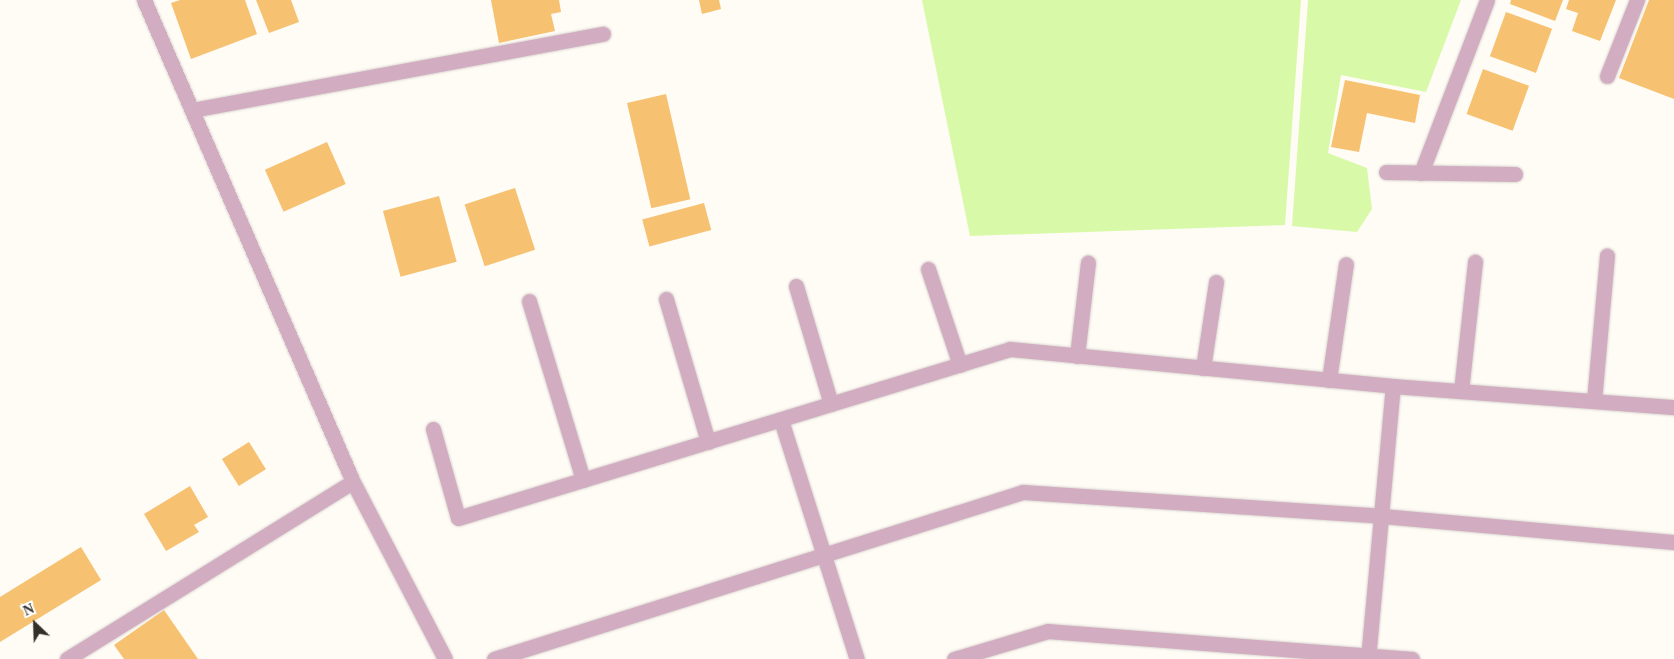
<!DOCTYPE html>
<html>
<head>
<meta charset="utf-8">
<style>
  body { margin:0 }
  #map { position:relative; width:1674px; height:659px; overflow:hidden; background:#fffbf5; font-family:Georgia,serif }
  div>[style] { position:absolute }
  .green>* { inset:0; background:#d8faa8 }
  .building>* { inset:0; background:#f6c170; transform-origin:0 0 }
  .roads { filter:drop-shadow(0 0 1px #dad6d0) drop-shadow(0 0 1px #dad6d0) }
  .minor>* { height:15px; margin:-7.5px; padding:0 7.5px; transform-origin:7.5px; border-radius:7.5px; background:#d2adc2 }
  span { translate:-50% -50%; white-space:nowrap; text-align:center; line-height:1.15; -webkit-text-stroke:4.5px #fff; paint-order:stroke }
  .north { position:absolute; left:10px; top:599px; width:50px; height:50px; -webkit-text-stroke:4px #fff; paint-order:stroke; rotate:336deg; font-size:14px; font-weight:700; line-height:20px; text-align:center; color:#33302a }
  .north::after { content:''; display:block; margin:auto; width:18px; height:22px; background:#33302a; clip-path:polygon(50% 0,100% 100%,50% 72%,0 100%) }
</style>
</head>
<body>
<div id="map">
  <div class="green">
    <i style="clip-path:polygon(922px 0,1301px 0,1285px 225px,970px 236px)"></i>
    <i style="clip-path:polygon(1308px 0,1461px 0,1426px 92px,1341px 75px,1328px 153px,1367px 168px,1372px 209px,1357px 232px,1292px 226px)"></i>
  </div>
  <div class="building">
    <i style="clip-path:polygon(180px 0,245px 0,257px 34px,191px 59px,171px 3px)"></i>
    <i style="clip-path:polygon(256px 0,291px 0,299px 22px,269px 33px)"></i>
    <i style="clip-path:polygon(491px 0,559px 0,561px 12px,551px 14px,555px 31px,499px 43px)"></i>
    <i style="clip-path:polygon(699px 0,719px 0,721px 9px,702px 14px)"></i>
    <i style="clip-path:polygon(1511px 0,1563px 0,1555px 21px,1510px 4px)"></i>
    <i style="clip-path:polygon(1569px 0,1616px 0,1600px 41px,1572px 31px,1578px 13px,1566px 9px)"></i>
    <i style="clip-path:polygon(1649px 0,1674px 0,1674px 99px,1619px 78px)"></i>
    <i style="left:1506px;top:12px;width:49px;height:47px;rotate:20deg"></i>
    <i style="left:1483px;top:69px;width:49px;height:48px;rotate:20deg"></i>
    <i style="clip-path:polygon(1345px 80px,1420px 95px,1415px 123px,1367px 113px,1359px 152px,1331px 147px)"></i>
    <i style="left:666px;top:94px;width:108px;height:40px;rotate:77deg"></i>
    <i style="left:327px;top:142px;width:46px;height:68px;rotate:66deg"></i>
    <i style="left:515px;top:188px;width:65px;height:53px;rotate:72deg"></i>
    <i style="left:439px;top:196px;width:68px;height:58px;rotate:75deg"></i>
    <i style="left:704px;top:203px;width:28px;height:64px;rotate:75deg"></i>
    <i style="left:249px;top:442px;width:32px;height:32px;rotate:58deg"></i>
    <i style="clip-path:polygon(190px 486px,208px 517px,194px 525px,199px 532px,166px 551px,144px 514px)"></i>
    <i style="clip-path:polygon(81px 547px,101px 580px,0 642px,0 597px)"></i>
    <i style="clip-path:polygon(164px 610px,198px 659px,124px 659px,114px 645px)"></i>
  </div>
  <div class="roads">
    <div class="minor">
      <i style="left:144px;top:0;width:525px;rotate:66.56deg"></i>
      <i style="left:353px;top:482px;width:199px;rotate:62.5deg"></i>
      <i style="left:1607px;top:76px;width:82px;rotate:-68.5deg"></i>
      <i style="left:192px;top:110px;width:418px;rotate:-10.5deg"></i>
      <i style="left:1386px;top:172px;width:129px;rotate:0.9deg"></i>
      <i style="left:1421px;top:173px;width:185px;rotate:-69.1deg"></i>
      <i style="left:928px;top:269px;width:101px;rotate:71.6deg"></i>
      <i style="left:796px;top:286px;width:123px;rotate:73.5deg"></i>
      <i style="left:666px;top:299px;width:149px;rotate:73.6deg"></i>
      <i style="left:529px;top:301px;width:187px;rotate:73.2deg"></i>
      <i style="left:1077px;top:356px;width:94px;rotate:-83.3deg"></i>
      <i style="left:1203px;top:368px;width:87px;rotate:-81.4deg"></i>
      <i style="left:1329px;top:380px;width:117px;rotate:-81.7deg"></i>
      <i style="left:1461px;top:391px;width:130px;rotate:-83.8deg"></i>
      <i style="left:1594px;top:401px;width:146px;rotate:-84.9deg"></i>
      <i style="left:781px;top:420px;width:251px;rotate:72.4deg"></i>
      <i style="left:433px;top:429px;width:92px;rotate:74.3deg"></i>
      <i style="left:458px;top:518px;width:577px;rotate:-17.02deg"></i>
      <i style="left:1010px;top:349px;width:385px;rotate:5.5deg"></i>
      <i style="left:1393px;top:386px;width:282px;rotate:4.3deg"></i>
      <i style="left:67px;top:659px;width:336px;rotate:-31.8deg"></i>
      <i style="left:494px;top:659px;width:555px;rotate:-17.52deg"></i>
      <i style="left:1023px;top:492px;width:359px;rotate:3.8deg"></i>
      <i style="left:1381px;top:516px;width:294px;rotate:5.1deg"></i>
      <i style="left:954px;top:659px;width:98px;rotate:-16.6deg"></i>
      <i style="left:1048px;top:631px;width:365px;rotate:4.4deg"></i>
      <i style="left:1368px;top:659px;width:274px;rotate:-84.8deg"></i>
    </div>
  </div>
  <div class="north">N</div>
</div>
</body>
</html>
